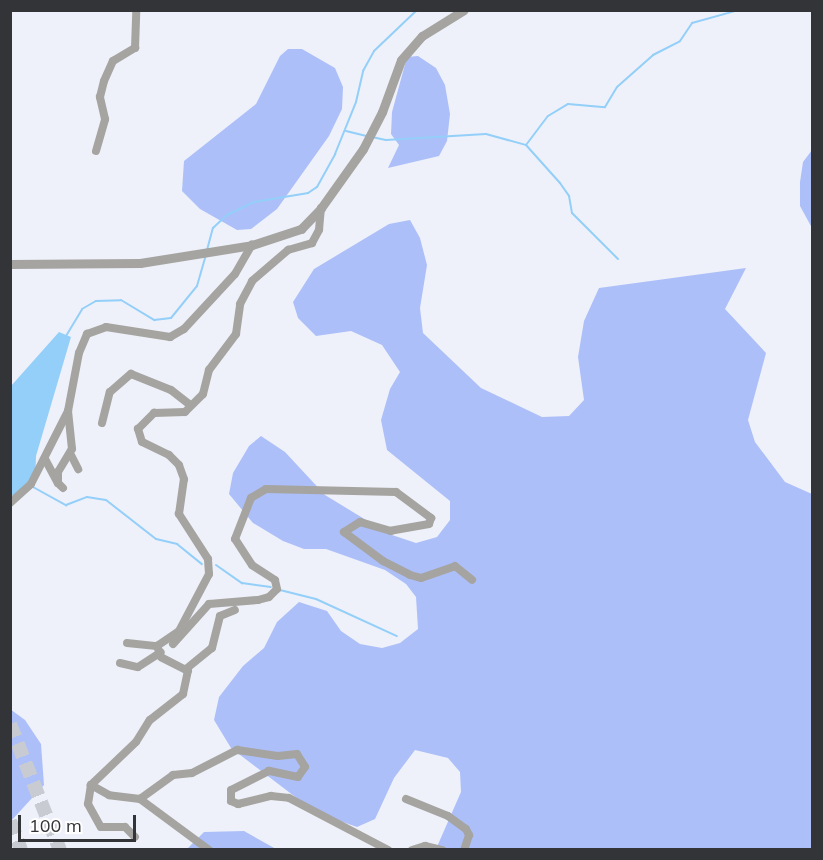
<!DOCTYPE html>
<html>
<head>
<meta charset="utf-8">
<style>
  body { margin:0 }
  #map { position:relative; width:823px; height:860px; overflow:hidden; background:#eef1fa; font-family:Mulish,sans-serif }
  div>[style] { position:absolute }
  .forest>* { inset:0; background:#adbff9 }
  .water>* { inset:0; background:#93cff8 }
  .stream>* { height:2px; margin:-1px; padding:0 1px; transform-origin:1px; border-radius:1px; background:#93cff8 }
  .motorway-tunnel>* { height:14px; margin-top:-7px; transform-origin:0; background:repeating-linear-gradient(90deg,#c9cbd3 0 14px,transparent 0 21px) }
  .minor>* { height:8px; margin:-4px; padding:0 4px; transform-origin:4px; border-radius:4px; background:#a5a4a0 }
  .tertiary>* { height:9px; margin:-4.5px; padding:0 4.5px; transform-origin:4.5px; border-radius:4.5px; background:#a5a4a0 }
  span { translate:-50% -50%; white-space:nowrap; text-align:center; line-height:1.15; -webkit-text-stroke:4.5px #fff; paint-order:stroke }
  .frame { position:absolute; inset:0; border:12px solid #333437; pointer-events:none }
  .scale { position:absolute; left:18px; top:815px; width:118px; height:27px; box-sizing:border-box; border:3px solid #333437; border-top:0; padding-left:8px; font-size:18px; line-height:21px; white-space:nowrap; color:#333437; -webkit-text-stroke:4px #fff; paint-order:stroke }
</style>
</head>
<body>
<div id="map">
  <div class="forest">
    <i style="clip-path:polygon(288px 49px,302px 49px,335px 68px,343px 87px,342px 109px,329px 136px,277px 209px,251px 229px,237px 230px,200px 209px,182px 191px,184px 161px,256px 104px,280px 56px)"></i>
    <i style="clip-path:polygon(418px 56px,436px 68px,445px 85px,450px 114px,447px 141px,439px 156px,388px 168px,399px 145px,391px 134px,392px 112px,407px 57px)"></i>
    <i style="clip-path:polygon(812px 150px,812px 228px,800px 206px,800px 182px,803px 162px)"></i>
    <i style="clip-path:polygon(410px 220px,420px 238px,427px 265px,420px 308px,423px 333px,481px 388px,542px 417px,569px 416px,584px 400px,578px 357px,584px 321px,599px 288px,746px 268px,725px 309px,766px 353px,748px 420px,755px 442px,785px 482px,812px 494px,812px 849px,436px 849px,461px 792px,460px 772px,448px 758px,415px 750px,394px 778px,375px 819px,357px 827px,326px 816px,298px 799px,231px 748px,214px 720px,219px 697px,243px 666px,264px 648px,277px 622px,299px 602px,327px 611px,341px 631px,360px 644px,382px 648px,400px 643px,418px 629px,416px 597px,406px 584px,385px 570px,326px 549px,304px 549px,283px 541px,253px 523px,229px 494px,233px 473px,249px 446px,261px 436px,285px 452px,325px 495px,389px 534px,416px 543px,437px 537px,450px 520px,450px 501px,387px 450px,381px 420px,390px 389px,400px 372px,382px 345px,351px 331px,316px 336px,298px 318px,293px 302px,314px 269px,389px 224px)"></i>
    <i style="clip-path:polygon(10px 709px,25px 720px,41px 744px,44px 785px,11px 821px)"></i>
    <i style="clip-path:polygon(244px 831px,276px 849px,186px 850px,204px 832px)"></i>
  </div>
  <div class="water">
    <i style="clip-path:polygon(59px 332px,71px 337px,36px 456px,35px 485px,22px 496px,11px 495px,11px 386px)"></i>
  </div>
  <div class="stream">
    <i style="left:346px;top:131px;width:21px;rotate:14deg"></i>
    <i style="left:372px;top:137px;width:14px;rotate:12deg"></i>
    <i style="left:386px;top:140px;width:100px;rotate:-3.4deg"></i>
    <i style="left:486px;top:134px;width:41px;rotate:15.4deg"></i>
    <i style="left:526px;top:145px;width:51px;rotate:48.2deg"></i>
    <i style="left:560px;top:183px;width:16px;rotate:55deg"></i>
    <i style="left:569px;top:196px;width:17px;rotate:80deg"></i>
    <i style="left:572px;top:213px;width:65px;rotate:45deg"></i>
    <i style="left:526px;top:145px;width:36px;rotate:-53deg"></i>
    <i style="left:548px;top:116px;width:23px;rotate:-31deg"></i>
    <i style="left:568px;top:104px;width:37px;rotate:5deg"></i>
    <i style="left:605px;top:107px;width:23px;rotate:-59deg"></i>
    <i style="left:617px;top:87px;width:48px;rotate:-41.6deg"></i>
    <i style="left:653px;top:55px;width:30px;rotate:-27deg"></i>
    <i style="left:680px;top:41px;width:22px;rotate:-56deg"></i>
    <i style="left:692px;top:23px;width:49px;rotate:-15.5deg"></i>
    <i style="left:207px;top:250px;width:23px;rotate:-75deg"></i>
    <i style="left:213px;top:228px;width:19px;rotate:-43deg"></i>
    <i style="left:227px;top:215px;width:30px;rotate:-26deg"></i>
    <i style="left:254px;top:202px;width:55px;rotate:-9.5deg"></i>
    <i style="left:308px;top:193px;width:11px;rotate:-34deg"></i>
    <i style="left:317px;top:187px;width:38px;rotate:-61deg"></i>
    <i style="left:335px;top:154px;width:56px;rotate:-68deg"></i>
    <i style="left:356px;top:102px;width:32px;rotate:-77deg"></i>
    <i style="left:363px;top:71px;width:23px;rotate:-61deg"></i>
    <i style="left:374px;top:51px;width:59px;rotate:-43.6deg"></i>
    <i style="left:66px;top:336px;width:31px;rotate:-59deg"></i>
    <i style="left:82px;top:309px;width:16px;rotate:-30deg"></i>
    <i style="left:96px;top:301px;width:25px;rotate:-2deg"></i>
    <i style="left:121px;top:300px;width:39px;rotate:31deg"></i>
    <i style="left:154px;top:320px;width:17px;rotate:-7deg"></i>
    <i style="left:171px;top:318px;width:41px;rotate:-50.9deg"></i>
    <i style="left:197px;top:286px;width:32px;rotate:-74deg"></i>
    <i style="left:33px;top:487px;width:38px;rotate:29deg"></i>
    <i style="left:66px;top:505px;width:22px;rotate:-21deg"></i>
    <i style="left:87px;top:497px;width:19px;rotate:9deg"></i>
    <i style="left:106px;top:500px;width:63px;rotate:38deg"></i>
    <i style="left:156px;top:539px;width:22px;rotate:13deg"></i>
    <i style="left:177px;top:544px;width:32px;rotate:39deg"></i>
    <i style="left:216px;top:565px;width:32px;rotate:35deg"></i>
    <i style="left:242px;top:583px;width:29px;rotate:8deg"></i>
    <i style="left:280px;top:590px;width:37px;rotate:14deg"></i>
    <i style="left:316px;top:599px;width:89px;rotate:24.6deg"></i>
  </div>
  <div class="motorway-tunnel">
    <i style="left:10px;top:724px;width:136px;rotate:68.4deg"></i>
    <i style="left:10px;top:821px;width:31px;rotate:69deg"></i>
  </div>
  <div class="minor">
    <i style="left:96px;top:151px;width:33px;rotate:-74deg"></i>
    <i style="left:105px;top:119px;width:23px;rotate:-103deg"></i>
    <i style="left:100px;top:97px;width:16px;rotate:-76deg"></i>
    <i style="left:104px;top:81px;width:22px;rotate:-66deg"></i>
    <i style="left:113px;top:61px;width:26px;rotate:-31deg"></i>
    <i style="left:135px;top:48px;width:38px;rotate:-88deg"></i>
    <i style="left:102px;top:423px;width:32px;rotate:-76deg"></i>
    <i style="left:110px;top:392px;width:28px;rotate:-41deg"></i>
    <i style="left:131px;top:374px;width:43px;rotate:21.8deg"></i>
    <i style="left:171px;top:390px;width:24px;rotate:38deg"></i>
    <i style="left:71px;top:455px;width:16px;rotate:63deg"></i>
    <i style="left:45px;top:459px;width:27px;rotate:62deg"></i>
    <i style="left:63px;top:488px;width:7px;rotate:-135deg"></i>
    <i style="left:58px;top:483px;width:11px;rotate:-90deg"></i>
    <i style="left:58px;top:472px;width:27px;rotate:-59deg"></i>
    <i style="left:72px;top:449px;width:38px;rotate:-96deg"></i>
    <i style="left:10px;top:503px;width:28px;rotate:-42deg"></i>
    <i style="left:31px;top:484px;width:82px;rotate:-63.1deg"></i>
    <i style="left:68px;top:411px;width:59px;rotate:-79.3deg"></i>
    <i style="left:79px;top:353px;width:21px;rotate:-67deg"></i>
    <i style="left:87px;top:334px;width:20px;rotate:-20deg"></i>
    <i style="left:106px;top:327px;width:65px;rotate:8.9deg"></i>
    <i style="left:170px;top:337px;width:16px;rotate:-30deg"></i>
    <i style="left:184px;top:329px;width:75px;rotate:-47.2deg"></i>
    <i style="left:235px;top:274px;width:34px;rotate:-60deg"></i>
    <i style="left:127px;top:643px;width:30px;rotate:6deg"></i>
    <i style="left:173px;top:644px;width:54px;rotate:-48deg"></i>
    <i style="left:209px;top:604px;width:49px;rotate:-4.7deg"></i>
    <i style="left:258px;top:600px;width:11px;rotate:-15deg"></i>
    <i style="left:269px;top:597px;width:11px;rotate:-45deg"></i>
    <i style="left:277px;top:589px;width:9px;rotate:-103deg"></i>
    <i style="left:275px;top:580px;width:27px;rotate:-147deg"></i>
    <i style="left:252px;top:565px;width:31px;rotate:-123deg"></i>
    <i style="left:235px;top:539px;width:44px;rotate:-68.7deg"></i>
    <i style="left:251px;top:498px;width:17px;rotate:-31deg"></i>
    <i style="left:266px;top:489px;width:130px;rotate:1.3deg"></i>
    <i style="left:396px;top:492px;width:44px;rotate:36.6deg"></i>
    <i style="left:431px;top:518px;width:6px;rotate:108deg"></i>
    <i style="left:429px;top:524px;width:39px;rotate:170deg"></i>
    <i style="left:391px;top:531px;width:32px;rotate:-164deg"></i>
    <i style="left:360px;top:522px;width:19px;rotate:148deg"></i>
    <i style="left:344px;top:532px;width:49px;rotate:36.6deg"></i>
    <i style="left:383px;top:561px;width:30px;rotate:27deg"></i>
    <i style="left:410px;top:575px;width:11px;rotate:15deg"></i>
    <i style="left:421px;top:578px;width:36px;rotate:-19deg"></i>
    <i style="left:455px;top:566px;width:22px;rotate:39deg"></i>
    <i style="left:120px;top:663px;width:18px;rotate:13deg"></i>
    <i style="left:138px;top:667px;width:27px;rotate:-33deg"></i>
    <i style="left:186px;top:669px;width:33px;rotate:-39deg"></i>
    <i style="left:212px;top:648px;width:33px;rotate:-76deg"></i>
    <i style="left:220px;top:616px;width:16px;rotate:-22deg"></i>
    <i style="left:91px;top:785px;width:19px;rotate:99deg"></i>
    <i style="left:88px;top:804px;width:26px;rotate:61deg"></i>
    <i style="left:101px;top:827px;width:24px"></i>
    <i style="left:125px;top:827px;width:14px;rotate:45deg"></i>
    <i style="left:140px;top:799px;width:41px;rotate:-36deg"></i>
    <i style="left:173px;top:775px;width:19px;rotate:-6deg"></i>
    <i style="left:192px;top:773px;width:51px;rotate:-27.1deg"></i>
    <i style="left:237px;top:750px;width:41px;rotate:8.3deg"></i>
    <i style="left:278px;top:756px;width:19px;rotate:-6deg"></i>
    <i style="left:297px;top:754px;width:15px;rotate:58deg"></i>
    <i style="left:305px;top:767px;width:12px;rotate:125deg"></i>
    <i style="left:298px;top:777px;width:30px;rotate:-168deg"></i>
    <i style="left:269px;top:771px;width:42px;rotate:153.4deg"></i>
    <i style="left:231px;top:790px;width:11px;rotate:90deg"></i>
    <i style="left:231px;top:801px;width:8px;rotate:23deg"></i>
    <i style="left:238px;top:804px;width:34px;rotate:-14deg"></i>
    <i style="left:271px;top:796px;width:18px;rotate:6deg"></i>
    <i style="left:289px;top:798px;width:112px;rotate:27.7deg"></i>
    <i style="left:406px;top:799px;width:45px;rotate:22deg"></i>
    <i style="left:448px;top:816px;width:22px;rotate:36deg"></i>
    <i style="left:466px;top:829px;width:7px;rotate:63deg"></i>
    <i style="left:469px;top:835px;width:16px;rotate:108deg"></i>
    <i style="left:209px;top:850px;width:86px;rotate:-143.5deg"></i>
    <i style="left:140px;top:799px;width:31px;rotate:-173deg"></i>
    <i style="left:109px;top:795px;width:21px;rotate:-151deg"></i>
    <i style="left:91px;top:785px;width:62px;rotate:-43.7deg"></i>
    <i style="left:136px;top:742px;width:26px;rotate:-58deg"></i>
    <i style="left:150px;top:720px;width:42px;rotate:-38.2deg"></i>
    <i style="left:183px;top:694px;width:24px;rotate:-78deg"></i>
    <i style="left:188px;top:671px;width:30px;rotate:-153deg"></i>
    <i style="left:161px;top:657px;width:12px;rotate:-110deg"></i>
    <i style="left:157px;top:646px;width:27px;rotate:-34deg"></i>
    <i style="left:179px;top:631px;width:64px;rotate:-62.2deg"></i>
    <i style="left:209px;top:574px;width:15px;rotate:-94deg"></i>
    <i style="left:208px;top:559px;width:54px;rotate:-122.8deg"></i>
    <i style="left:179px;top:514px;width:35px;rotate:-82deg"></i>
    <i style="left:184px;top:479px;width:15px;rotate:-110deg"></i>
    <i style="left:179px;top:465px;width:14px;rotate:-135deg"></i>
    <i style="left:169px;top:455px;width:30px;rotate:-154deg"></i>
    <i style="left:142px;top:442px;width:14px;rotate:-107deg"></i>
    <i style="left:138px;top:429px;width:23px;rotate:-45deg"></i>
    <i style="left:154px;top:413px;width:31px;rotate:-2deg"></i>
    <i style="left:185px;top:412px;width:25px;rotate:-45deg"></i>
    <i style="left:203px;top:394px;width:25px;rotate:-76deg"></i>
    <i style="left:209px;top:370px;width:45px;rotate:-53.1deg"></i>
    <i style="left:236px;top:334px;width:30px;rotate:-82deg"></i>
    <i style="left:240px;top:304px;width:26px;rotate:-62deg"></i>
    <i style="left:252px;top:281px;width:48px;rotate:-40.7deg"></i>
    <i style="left:288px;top:250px;width:25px;rotate:-16deg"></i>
    <i style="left:312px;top:243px;width:15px;rotate:-62deg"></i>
    <i style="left:319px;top:230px;width:22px;rotate:-85deg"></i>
    <i style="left:412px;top:850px;width:14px;rotate:-17deg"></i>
    <i style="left:425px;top:846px;width:18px;rotate:13deg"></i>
  </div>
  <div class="tertiary">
    <i style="left:10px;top:264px;width:130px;rotate:-0.4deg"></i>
    <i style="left:140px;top:263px;width:113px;rotate:-9.1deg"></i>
    <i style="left:252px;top:245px;width:52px;rotate:-18.1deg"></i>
    <i style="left:301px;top:229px;width:29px;rotate:-46deg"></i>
    <i style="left:321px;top:208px;width:72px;rotate:-54.6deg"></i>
    <i style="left:363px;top:149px;width:42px;rotate:-62.8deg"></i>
    <i style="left:382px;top:112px;width:55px;rotate:-69.9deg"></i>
    <i style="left:401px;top:60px;width:32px;rotate:-49deg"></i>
    <i style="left:422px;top:36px;width:49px;rotate:-31.8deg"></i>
  </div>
  <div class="frame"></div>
  <div class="scale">100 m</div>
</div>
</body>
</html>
